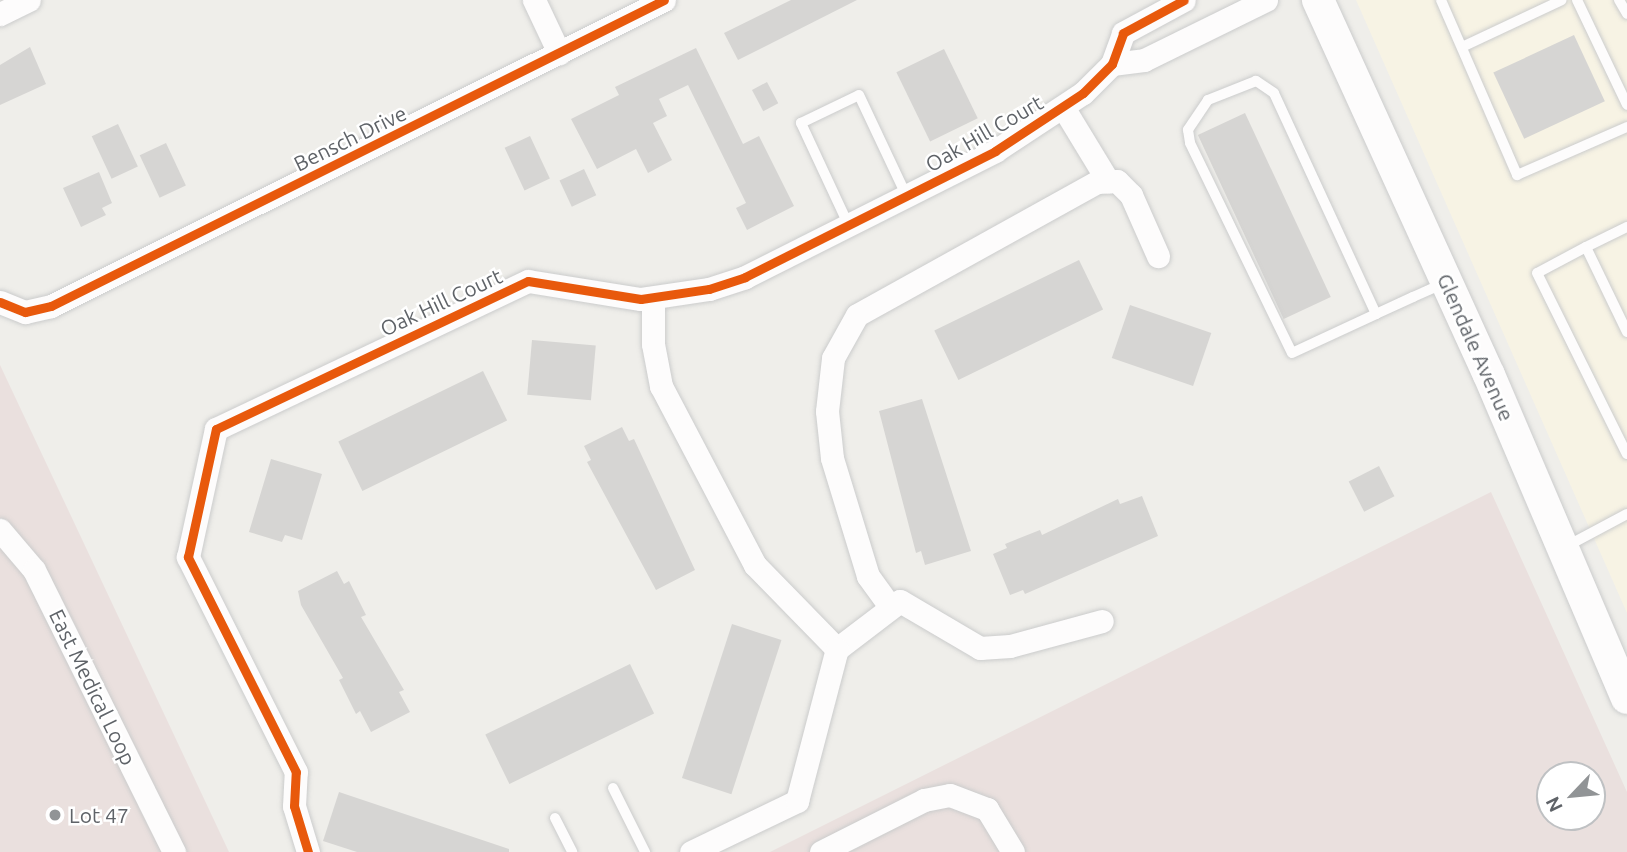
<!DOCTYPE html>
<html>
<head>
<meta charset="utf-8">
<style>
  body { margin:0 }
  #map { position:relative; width:1627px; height:852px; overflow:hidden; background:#efeeea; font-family:Ubuntu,sans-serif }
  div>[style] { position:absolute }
  .commercial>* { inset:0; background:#f7f3e4 }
  .medical>* { inset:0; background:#eae0de }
  .building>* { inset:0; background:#d6d5d3; transform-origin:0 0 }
  .roads { filter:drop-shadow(0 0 2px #cbcccc) drop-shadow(0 0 2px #cbcccc) }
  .lane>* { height:10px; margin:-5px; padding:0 5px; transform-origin:5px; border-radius:5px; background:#fdfcfc }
  .street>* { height:23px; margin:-11.5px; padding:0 11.5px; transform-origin:11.5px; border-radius:11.5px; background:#fdfcfc }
  .secondary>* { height:32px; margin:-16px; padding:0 16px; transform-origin:16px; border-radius:16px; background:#fdfcfc }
  .cycleway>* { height:9px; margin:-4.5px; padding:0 4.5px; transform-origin:4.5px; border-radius:4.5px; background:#e8590c }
  .dots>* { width:19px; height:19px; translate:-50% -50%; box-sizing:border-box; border:4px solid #fff; border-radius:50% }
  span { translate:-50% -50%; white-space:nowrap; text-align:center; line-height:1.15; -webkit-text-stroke:5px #fff; paint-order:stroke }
  .street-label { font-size:21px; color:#5f6368 }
  .poi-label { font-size:21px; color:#5f6368 }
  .left { translate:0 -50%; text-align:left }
  .north { position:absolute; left:1536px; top:761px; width:70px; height:70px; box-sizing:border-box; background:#fff; border:2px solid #bfc1c3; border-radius:50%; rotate:244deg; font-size:19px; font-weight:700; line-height:28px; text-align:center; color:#5f6368 }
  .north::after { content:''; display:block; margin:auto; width:24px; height:32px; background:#919496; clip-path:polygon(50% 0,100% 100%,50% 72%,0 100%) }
</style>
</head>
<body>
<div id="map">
  <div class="commercial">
    <i style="clip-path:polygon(1356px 0,1627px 0,1627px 613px)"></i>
  </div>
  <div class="medical">
    <i style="clip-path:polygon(0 365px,229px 852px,0 852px)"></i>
    <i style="clip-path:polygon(evenodd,1491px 492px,1627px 792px,1627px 852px,770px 852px,1491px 492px,1550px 775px,1592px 775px,1592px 817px,1550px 817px,1550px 775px)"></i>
  </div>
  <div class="building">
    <i style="clip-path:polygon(791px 0,857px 0,738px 60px,724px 33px)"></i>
    <i style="left:1574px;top:35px;width:73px;height:89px;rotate:65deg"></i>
    <i style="clip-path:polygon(30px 47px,46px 84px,0 105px,0 65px)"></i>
    <i style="clip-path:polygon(696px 48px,743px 144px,759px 136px,794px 206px,747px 230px,736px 208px,746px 203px,688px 85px,659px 99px,667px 116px,653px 123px,672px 160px,648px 173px,636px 149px,597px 169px,571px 119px,619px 95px,615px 87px)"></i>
    <i style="left:944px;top:49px;width:77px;height:53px;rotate:64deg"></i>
    <i style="left:767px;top:82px;width:24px;height:17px;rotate:62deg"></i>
    <i style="left:1245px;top:113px;width:203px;height:52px;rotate:65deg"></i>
    <i style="left:118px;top:124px;width:47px;height:29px;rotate:65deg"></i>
    <i style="left:530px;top:136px;width:47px;height:28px;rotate:65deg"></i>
    <i style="left:166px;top:143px;width:47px;height:29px;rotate:65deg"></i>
    <i style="left:584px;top:169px;width:29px;height:27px;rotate:65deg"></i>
    <i style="clip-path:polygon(99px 172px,112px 203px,102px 208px,106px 215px,81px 227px,63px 188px)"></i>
    <i style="left:1079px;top:260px;width:55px;height:161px;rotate:64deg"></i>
    <i style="left:1130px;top:305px;width:86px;height:56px;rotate:19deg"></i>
    <i style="left:532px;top:340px;width:64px;height:55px;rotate:5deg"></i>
    <i style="left:483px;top:371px;width:55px;height:161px;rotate:64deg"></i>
    <i style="clip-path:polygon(922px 399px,971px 551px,925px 565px,921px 551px,916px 553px,879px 411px)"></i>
    <i style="clip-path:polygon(622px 427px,629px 441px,634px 439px,695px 570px,656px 590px,587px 462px,591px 460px,584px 446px)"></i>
    <i style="clip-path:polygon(271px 459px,322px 474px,302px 540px,285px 535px,282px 542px,249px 532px)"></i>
    <i style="left:1379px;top:466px;width:34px;height:34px;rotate:63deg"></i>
    <i style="clip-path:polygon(1142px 496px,1158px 536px,1025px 594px,1023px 590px,1010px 595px,993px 554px,1007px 548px,1005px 544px,1040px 530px,1042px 535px,1118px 499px,1120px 504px)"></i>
    <i style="clip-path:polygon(337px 571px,344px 584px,349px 581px,366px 615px,361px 617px,404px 690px,399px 692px,410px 712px,371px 732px,360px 711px,356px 714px,339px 680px,343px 678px,301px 605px,298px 591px)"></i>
    <i style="left:732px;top:624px;width:52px;height:162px;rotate:18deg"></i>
    <i style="left:630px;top:664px;width:55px;height:161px;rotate:64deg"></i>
    <i style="clip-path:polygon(339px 792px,509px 849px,509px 852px,357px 852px,323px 841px)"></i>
  </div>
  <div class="roads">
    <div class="lane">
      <i style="left:1441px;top:0;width:191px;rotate:66.5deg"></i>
      <i style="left:1517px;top:175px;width:120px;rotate:-23.6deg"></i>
      <i style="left:1577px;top:0;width:116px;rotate:64.5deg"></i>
      <i style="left:1619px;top:0;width:16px;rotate:60deg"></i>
      <i style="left:1462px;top:47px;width:110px;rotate:-25.2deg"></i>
      <i style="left:849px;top:226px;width:114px;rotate:-115deg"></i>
      <i style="left:801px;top:123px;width:64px;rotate:-25.8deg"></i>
      <i style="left:859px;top:95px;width:113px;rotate:64.8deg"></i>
      <i style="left:1586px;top:247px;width:46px;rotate:-26deg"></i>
      <i style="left:1376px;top:314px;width:243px;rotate:-114.8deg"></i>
      <i style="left:1274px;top:93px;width:22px;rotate:-146deg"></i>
      <i style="left:1256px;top:81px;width:52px;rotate:158.4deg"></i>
      <i style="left:1208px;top:100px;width:36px;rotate:124deg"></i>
      <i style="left:1188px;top:130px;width:13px;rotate:81deg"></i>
      <i style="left:1190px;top:143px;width:233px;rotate:64.1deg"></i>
      <i style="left:1292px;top:353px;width:93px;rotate:-24.9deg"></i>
      <i style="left:1376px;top:314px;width:41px;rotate:-24.7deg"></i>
      <i style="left:1413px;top:297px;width:34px;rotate:-24deg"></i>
      <i style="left:1627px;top:332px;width:94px;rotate:-115.8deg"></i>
      <i style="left:1586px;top:247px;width:55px;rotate:152deg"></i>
      <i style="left:1537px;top:273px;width:202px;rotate:63.6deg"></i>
      <i style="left:1567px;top:546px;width:68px;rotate:-28.1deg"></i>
      <i style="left:613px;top:788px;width:72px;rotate:63.4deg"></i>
      <i style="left:555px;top:818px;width:38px;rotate:63deg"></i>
    </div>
    <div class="street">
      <i style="left:534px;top:0;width:59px;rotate:64.7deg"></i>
      <i style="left:0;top:14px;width:32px;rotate:-26deg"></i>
      <i style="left:1112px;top:64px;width:32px;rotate:-7deg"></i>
      <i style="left:1144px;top:60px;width:136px;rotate:-26.2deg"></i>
      <i style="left:1063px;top:107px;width:87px;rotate:58.7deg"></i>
      <i style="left:653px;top:298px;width:46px;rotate:90deg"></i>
      <i style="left:653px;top:344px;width:43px;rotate:79.2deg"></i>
      <i style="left:661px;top:386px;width:202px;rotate:62.3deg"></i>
      <i style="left:755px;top:565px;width:117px;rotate:45.7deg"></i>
      <i style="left:837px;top:649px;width:79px;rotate:-37.3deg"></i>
      <i style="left:900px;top:601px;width:93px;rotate:30.4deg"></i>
      <i style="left:980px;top:648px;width:30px;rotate:-4deg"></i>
      <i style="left:1010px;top:646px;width:95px;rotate:-15.2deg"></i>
      <i style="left:0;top:302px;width:27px;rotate:22deg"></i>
      <i style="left:25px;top:312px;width:27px;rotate:-13deg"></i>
      <i style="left:51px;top:306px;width:685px;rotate:-26.53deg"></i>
      <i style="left:0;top:530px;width:52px;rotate:49.6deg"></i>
      <i style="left:34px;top:570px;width:315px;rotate:63.6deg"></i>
      <i style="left:889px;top:605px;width:36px;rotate:-126deg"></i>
      <i style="left:868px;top:576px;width:123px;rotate:-107deg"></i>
      <i style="left:832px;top:458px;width:47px;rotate:-96.1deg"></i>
      <i style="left:827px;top:411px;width:53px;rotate:-83.5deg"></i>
      <i style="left:833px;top:358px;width:49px;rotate:-60.8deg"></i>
      <i style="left:857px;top:315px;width:274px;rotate:-29deg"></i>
      <i style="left:1097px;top:182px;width:20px;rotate:-3deg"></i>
      <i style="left:1117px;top:181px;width:20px;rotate:45deg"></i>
      <i style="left:1131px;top:195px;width:67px;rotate:66.1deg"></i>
      <i style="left:308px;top:852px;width:48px;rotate:-106.9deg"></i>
      <i style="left:294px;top:806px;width:34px;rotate:-87deg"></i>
      <i style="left:296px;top:772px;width:241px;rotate:-116.7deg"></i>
      <i style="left:188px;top:557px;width:131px;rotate:-77.7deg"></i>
      <i style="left:216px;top:429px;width:345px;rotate:-25.4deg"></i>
      <i style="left:528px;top:281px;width:114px;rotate:9.1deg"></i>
      <i style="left:641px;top:299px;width:69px;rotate:-8.4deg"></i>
      <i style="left:709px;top:289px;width:38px;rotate:-18deg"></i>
      <i style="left:745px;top:277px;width:280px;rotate:-26.7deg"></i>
      <i style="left:995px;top:151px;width:105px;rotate:-33.4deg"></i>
      <i style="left:1083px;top:93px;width:41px;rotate:-45deg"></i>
      <i style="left:1112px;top:64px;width:33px;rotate:-70deg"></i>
      <i style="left:1123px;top:33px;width:69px;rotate:-28.4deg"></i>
      <i style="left:691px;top:852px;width:118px;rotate:-25.7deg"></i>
      <i style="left:797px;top:801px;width:157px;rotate:-75.3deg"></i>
      <i style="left:821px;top:852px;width:115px;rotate:-26.8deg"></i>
      <i style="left:924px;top:800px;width:26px;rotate:-11deg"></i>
      <i style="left:950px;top:795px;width:40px;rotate:21deg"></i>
      <i style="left:987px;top:809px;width:50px;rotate:58.8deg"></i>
    </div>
    <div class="secondary">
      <i style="left:1318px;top:0;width:412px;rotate:65.5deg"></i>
      <i style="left:1489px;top:375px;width:351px;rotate:66.9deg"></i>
    </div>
  </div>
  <div class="cycleway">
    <i style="left:0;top:302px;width:27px;rotate:22deg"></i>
    <i style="left:25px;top:312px;width:27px;rotate:-13deg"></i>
    <i style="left:51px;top:306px;width:685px;rotate:-26.53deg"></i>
    <i style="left:308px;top:852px;width:48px;rotate:-106.9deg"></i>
    <i style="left:294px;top:806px;width:34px;rotate:-87deg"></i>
    <i style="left:296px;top:772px;width:241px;rotate:-116.7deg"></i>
    <i style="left:188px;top:557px;width:131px;rotate:-77.7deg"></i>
    <i style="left:216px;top:429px;width:345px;rotate:-25.4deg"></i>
    <i style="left:528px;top:281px;width:114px;rotate:9.1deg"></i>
    <i style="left:641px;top:299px;width:69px;rotate:-8.4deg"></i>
    <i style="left:709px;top:289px;width:38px;rotate:-18deg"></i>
    <i style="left:745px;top:277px;width:280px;rotate:-26.7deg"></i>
    <i style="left:995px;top:151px;width:105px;rotate:-33.4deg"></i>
    <i style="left:1083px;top:93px;width:41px;rotate:-45deg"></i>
    <i style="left:1112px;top:64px;width:33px;rotate:-70deg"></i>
    <i style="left:1123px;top:33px;width:69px;rotate:-28.4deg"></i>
  </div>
  <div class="dots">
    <i style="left:55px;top:815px;background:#919496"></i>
  </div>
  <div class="street-label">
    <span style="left:984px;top:133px;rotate:-30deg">Oak Hill Court</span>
    <span style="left:350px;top:138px;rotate:-26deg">Bensch Drive</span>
    <span style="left:441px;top:302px;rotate:-25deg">Oak Hill Court</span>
    <span style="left:1476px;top:347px;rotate:66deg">Glendale Avenue</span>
    <span style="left:93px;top:687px;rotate:64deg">East Medical Loop</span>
  </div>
  <div class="poi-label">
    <span class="left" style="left:69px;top:815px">Lot 47</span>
  </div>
  <div class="north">N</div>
</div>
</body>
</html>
